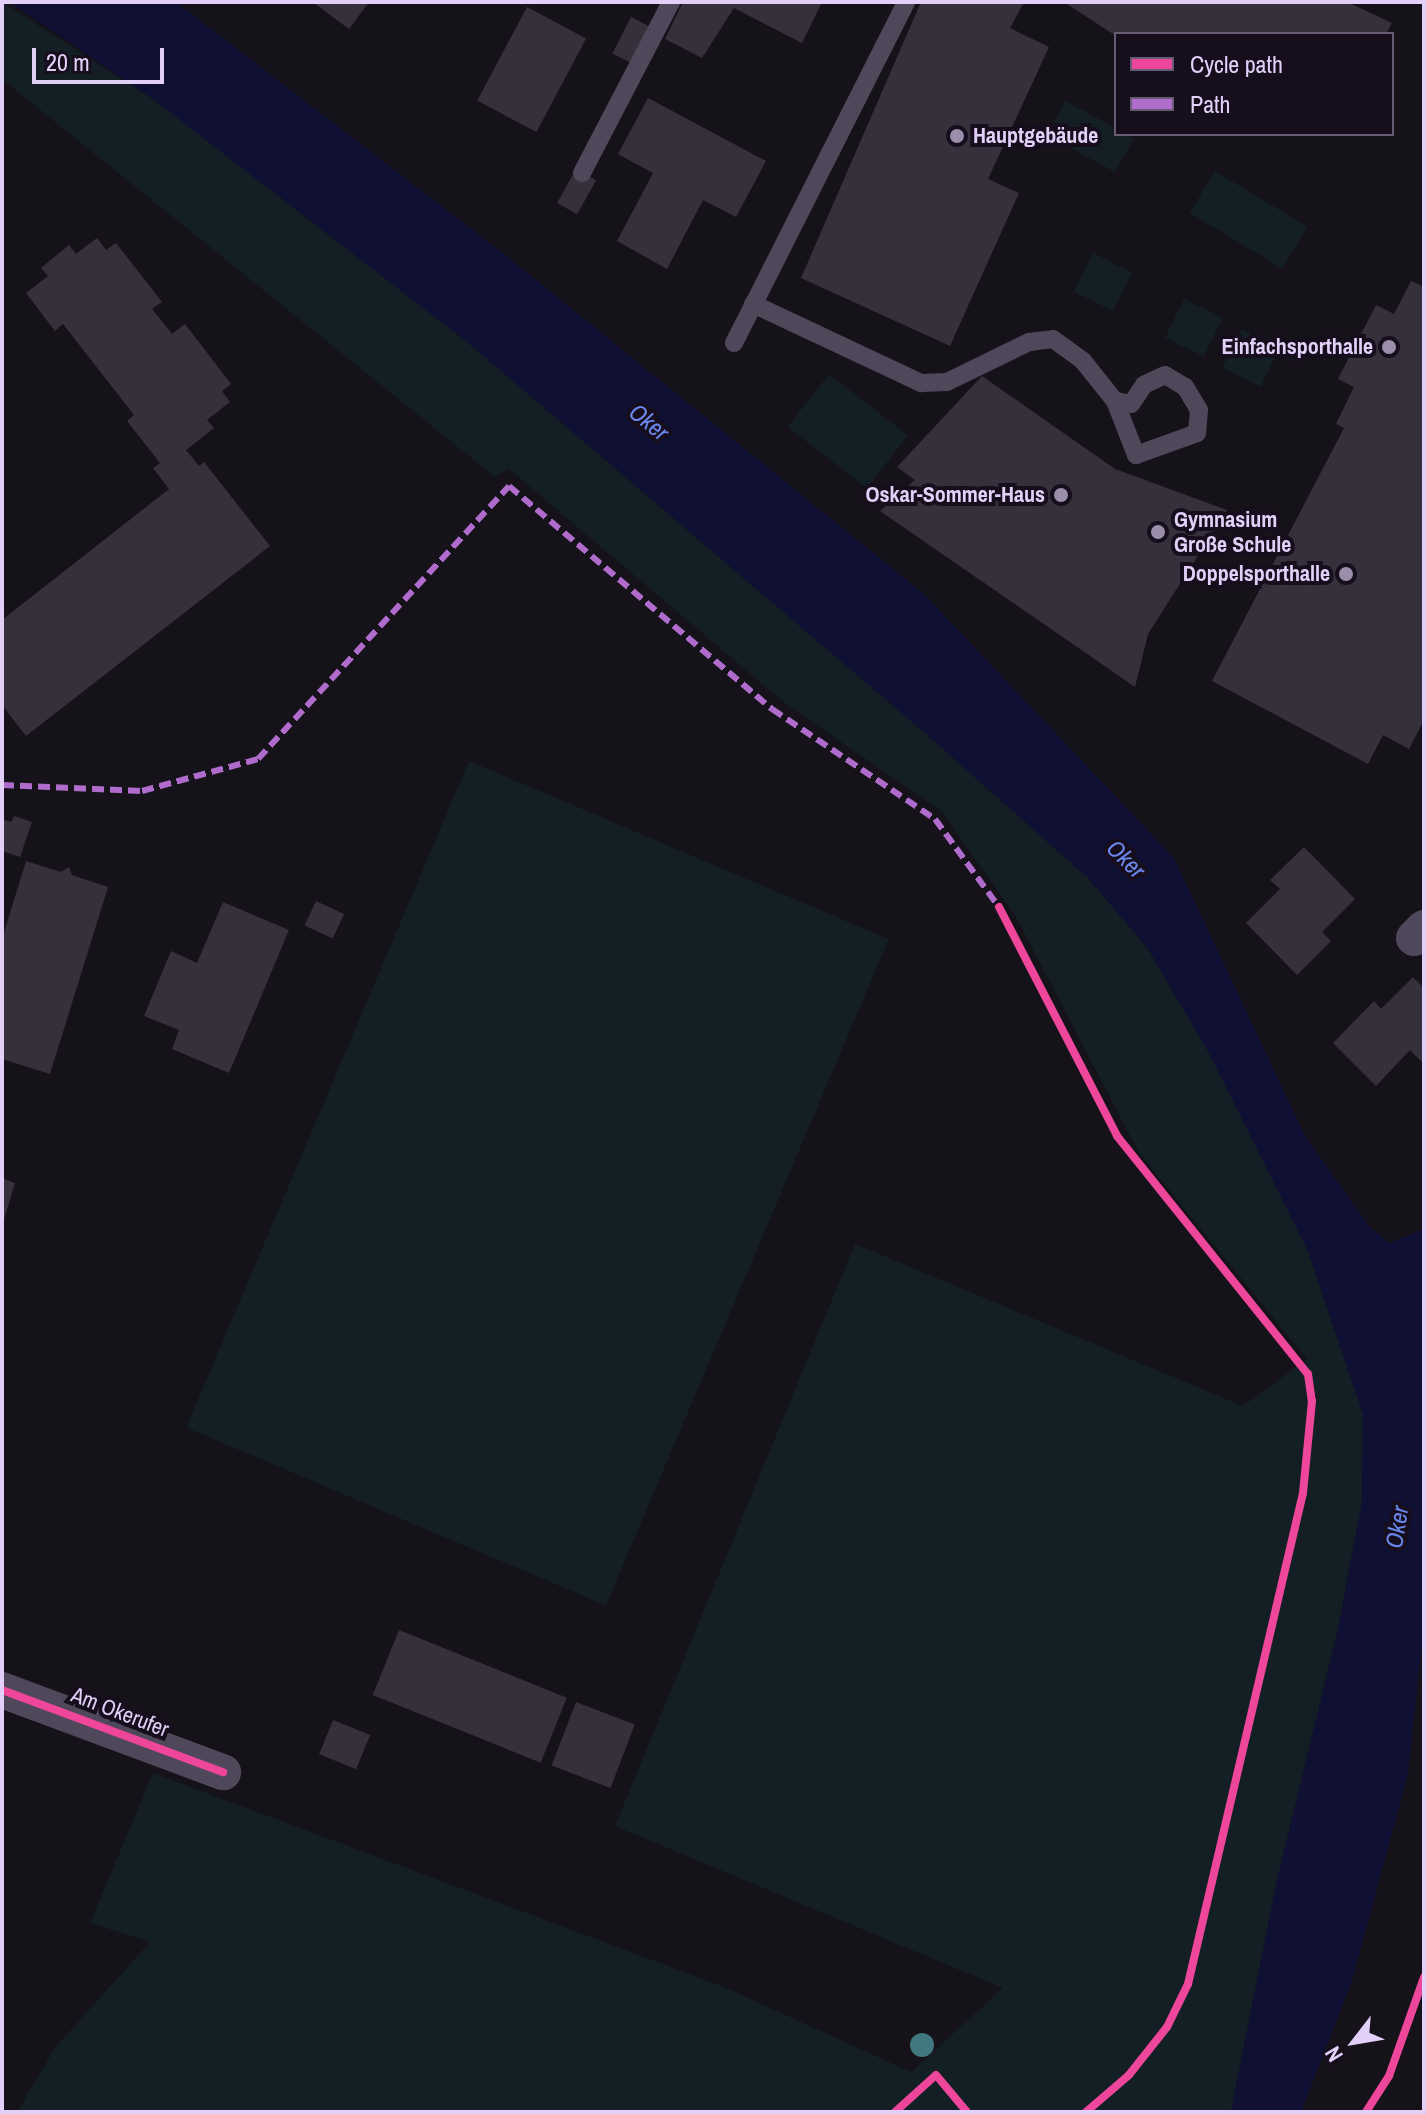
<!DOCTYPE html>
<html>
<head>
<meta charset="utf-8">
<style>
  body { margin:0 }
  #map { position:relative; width:1426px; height:2114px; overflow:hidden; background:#16121a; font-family:"Archivo Narrow",sans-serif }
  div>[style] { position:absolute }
  .green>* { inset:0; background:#131f24; transform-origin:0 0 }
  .water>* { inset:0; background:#0f1033 }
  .building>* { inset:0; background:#36303c; transform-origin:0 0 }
  .service>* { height:18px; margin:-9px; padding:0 9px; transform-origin:9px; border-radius:9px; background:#4e485a }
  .minor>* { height:36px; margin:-18px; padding:0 18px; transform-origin:18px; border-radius:18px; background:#4e485a }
  .quiet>* { height:6px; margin-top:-3px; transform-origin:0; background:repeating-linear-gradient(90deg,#b06ccc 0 12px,transparent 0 18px) }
  .cycleway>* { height:8px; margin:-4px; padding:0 4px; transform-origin:4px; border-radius:4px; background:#ed469a }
  .trees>* { width:24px; height:24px; margin:-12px; border-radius:50%; background:#41777e }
  .dots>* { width:22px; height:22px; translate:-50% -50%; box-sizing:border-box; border:4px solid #160e1d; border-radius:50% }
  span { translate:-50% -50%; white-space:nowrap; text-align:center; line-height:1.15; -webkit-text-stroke:8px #160e1d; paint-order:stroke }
  .poi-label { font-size:22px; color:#e2d0f9; font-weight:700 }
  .left { translate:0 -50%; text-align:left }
  .right { translate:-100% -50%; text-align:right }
  .street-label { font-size:22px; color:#e2d0f9 }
  .water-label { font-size:24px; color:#6a87ed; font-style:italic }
  .frame { position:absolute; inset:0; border:4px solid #e2d0f9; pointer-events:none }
  .legend { position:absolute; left:1114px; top:32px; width:280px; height:104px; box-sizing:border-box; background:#160e1d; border:2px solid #685c75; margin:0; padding:10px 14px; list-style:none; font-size:24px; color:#e2d0f9 }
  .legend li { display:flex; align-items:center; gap:16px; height:40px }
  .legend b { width:40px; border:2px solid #685c75 }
  .north { position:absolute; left:1314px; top:2002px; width:80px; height:80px; -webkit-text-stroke:6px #160e1d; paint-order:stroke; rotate:239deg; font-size:22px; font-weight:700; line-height:32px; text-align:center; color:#e2d0f9 }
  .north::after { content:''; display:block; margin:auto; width:28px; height:36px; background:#e2d0f9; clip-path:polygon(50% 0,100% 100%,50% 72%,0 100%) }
  .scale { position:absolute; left:32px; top:48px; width:132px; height:36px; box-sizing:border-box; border:4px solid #e2d0f9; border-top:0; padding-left:10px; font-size:24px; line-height:28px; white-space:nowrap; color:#e2d0f9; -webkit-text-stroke:6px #160e1d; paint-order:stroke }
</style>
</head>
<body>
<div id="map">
  <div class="green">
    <i style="clip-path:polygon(2px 2px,153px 99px,466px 341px,924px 732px,1087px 877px,1147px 947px,1209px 1053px,1308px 1251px,1363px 1414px,1362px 1502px,1337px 1634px,1277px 1880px,1231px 2112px,17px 2112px,55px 2048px,150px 1942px,90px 1923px,153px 1773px,724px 1987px,911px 2072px,1003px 1988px,615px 1826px,855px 1244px,1243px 1406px,1307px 1359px,1139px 1153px,1016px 917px,941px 811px,786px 704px,509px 469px,495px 477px,2px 79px)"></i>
    <i style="clip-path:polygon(1065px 101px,1116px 128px,1116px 134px,1134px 138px,1115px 172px,1047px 135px)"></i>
    <i style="left:1215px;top:171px;width:108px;height:49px;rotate:31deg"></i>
    <i style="left:1093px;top:253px;width:44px;height:43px;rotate:27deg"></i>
    <i style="left:1184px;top:299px;width:43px;height:43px;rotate:26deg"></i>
    <i style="left:1241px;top:329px;width:43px;height:43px;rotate:26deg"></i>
    <i style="left:829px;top:374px;width:100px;height:67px;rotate:38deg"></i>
    <i style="left:469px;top:761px;width:456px;height:724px;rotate:23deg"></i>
  </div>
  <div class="water">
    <i style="clip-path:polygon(9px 2px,176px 2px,509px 258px,924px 594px,1174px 858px,1305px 1136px,1369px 1226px,1389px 1243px,1424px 1229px,1424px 1623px,1408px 1774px,1352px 1981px,1301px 2112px,1231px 2112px,1277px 1880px,1337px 1634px,1362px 1502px,1363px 1414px,1308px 1251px,1209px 1053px,1147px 947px,1087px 877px,924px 732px,466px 341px,153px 99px)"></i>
  </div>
  <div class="building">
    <i style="clip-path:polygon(313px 2px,369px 2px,349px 29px)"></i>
    <i style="clip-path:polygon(683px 2px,822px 2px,802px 43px,734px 8px,702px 58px,665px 39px)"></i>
    <i style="clip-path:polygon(921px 2px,1024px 2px,1010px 28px,1049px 47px,988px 179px,1019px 193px,950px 346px,801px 278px)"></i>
    <i style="clip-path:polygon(1064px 2px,1347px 2px,1392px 23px,1386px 34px,1116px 36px)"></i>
    <i style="left:527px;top:7px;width:67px;height:106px;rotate:28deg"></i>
    <i style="left:631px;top:17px;width:20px;height:41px;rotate:27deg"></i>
    <i style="clip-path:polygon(648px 98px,766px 161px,736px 217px,703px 200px,667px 269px,617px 241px,653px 173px,618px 154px)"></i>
    <i style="left:576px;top:169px;width:23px;height:39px;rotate:29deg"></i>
    <i style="clip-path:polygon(97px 238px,106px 250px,116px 243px,162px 302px,152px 309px,172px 334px,185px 324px,231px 384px,222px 391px,230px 402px,207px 420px,214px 428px,186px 450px,199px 466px,204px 462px,270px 546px,26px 736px,2px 705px,2px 620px,169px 489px,153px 468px,160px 463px,127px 421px,134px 415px,63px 324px,55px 331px,26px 293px,48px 276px,41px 268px,69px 245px,76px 254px)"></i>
    <i style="clip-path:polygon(1411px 281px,1424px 287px,1424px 720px,1409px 749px,1383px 735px,1368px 764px,1212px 681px,1344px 428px,1336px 424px,1354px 387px,1338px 379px,1376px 305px,1394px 314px)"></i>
    <i style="clip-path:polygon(982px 376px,1115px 469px,1227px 510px,1148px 634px,1135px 687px,880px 511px,915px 480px,897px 467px)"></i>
    <i style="clip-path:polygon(14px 816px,32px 822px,20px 857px,2px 851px,2px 819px,11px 822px)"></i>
    <i style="clip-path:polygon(1304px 847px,1355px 899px,1322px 932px,1331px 941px,1297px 975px,1246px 923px,1280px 889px,1270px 880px)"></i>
    <i style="clip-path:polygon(26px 861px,61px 872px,69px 867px,72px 875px,108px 887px,50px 1074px,2px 1059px,2px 939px)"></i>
    <i style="left:316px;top:901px;width:31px;height:27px;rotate:25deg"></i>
    <i style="clip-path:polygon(223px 902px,289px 930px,229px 1073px,172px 1049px,179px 1030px,144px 1016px,171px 951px,197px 963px)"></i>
    <i style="clip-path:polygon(1413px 977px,1424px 988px,1424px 1064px,1410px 1050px,1376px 1086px,1333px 1043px,1374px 1001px,1381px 1009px)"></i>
    <i style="clip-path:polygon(2px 1178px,15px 1183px,3px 1223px,2px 1223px)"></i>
    <i style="left:399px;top:1630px;width:181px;height:70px;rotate:22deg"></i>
    <i style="left:576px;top:1702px;width:63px;height:68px;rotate:21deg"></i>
    <i style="left:333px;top:1720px;width:40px;height:37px;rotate:22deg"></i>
  </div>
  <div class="service">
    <i style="left:582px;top:173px;width:193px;rotate:-62.5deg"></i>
    <i style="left:753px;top:304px;width:186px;rotate:25.2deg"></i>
    <i style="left:921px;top:383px;width:26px;rotate:-2deg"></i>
    <i style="left:947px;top:382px;width:91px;rotate:-26deg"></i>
    <i style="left:1029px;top:342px;width:24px;rotate:-7deg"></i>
    <i style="left:1053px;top:339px;width:37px;rotate:36deg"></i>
    <i style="left:1083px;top:361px;width:51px;rotate:51.3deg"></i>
    <i style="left:1115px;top:401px;width:58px;rotate:68.7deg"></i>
    <i style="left:1136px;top:455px;width:65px;rotate:-19.8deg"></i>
    <i style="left:1197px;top:433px;width:23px;rotate:-85deg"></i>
    <i style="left:1199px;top:410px;width:27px;rotate:-121deg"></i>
    <i style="left:1185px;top:387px;width:23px;rotate:-149deg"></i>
    <i style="left:1165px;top:375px;width:23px;rotate:155deg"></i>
    <i style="left:1144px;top:385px;width:23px;rotate:124deg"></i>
    <i style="left:1131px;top:404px;width:16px;rotate:-169deg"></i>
    <i style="left:734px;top:343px;width:382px;rotate:-63.2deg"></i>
  </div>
  <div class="minor">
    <i style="left:1414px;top:938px;width:14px;rotate:-45deg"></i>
    <i style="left:2px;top:1690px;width:236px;rotate:20.4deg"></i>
  </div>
  <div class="quiet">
    <i style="left:2px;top:785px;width:140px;rotate:2.5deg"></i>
    <i style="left:142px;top:791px;width:120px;rotate:-15.4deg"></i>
    <i style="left:258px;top:759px;width:371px;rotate:-47.4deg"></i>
    <i style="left:509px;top:486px;width:345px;rotate:40.3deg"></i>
    <i style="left:772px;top:709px;width:197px;rotate:34deg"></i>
    <i style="left:935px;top:819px;width:109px;rotate:54deg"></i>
  </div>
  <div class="cycleway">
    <i style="left:999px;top:907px;width:258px;rotate:62.7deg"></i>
    <i style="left:1117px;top:1136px;width:305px;rotate:51.3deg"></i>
    <i style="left:1308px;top:1374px;width:27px;rotate:82deg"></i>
    <i style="left:1312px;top:1401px;width:92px;rotate:95.6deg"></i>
    <i style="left:1303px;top:1493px;width:504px;rotate:103.18deg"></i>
    <i style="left:1188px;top:1984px;width:48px;rotate:116deg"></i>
    <i style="left:1167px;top:2027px;width:61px;rotate:128.4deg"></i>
    <i style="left:1129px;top:2075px;width:57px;rotate:139.3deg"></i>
    <i style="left:2px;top:1690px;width:236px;rotate:20.4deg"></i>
    <i style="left:895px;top:2112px;width:55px;rotate:-42.1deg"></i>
    <i style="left:936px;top:2075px;width:48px;rotate:50deg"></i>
    <i style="left:1366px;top:2112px;width:43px;rotate:-57.4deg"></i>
    <i style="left:1389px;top:2076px;width:105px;rotate:-70.5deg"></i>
  </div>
  <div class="trees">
    <i style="left:922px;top:2045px"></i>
  </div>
  <div class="dots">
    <i style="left:957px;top:136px;background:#9b8eab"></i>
    <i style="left:1389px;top:347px;background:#9b8eab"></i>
    <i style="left:1061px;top:495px;background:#9b8eab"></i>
    <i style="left:1158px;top:532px;background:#9b8eab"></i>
    <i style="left:1346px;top:574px;background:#9b8eab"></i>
  </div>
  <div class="poi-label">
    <span class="left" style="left:973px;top:136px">Hauptgebäude</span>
    <span class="right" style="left:1373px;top:347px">Einfachsporthalle</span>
    <span class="right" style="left:1045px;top:495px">Oskar-Sommer-Haus</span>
    <span class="left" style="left:1174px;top:532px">Gymnasium<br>Große Schule</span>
    <span class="right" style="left:1330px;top:574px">Doppelsporthalle</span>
  </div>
  <div class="street-label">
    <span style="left:120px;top:1712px;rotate:21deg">Am Okerufer</span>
  </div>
  <div class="water-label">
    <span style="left:649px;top:422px;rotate:39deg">Oker</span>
    <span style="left:1126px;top:859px;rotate:45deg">Oker</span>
    <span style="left:1397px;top:1527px;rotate:-81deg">Oker</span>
  </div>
  <div class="frame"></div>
  <ul class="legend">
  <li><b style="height:10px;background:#ed469a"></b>Cycle path</li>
  <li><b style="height:10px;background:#b06ccc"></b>Path</li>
  </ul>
  <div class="north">N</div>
  <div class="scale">20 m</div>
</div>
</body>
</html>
